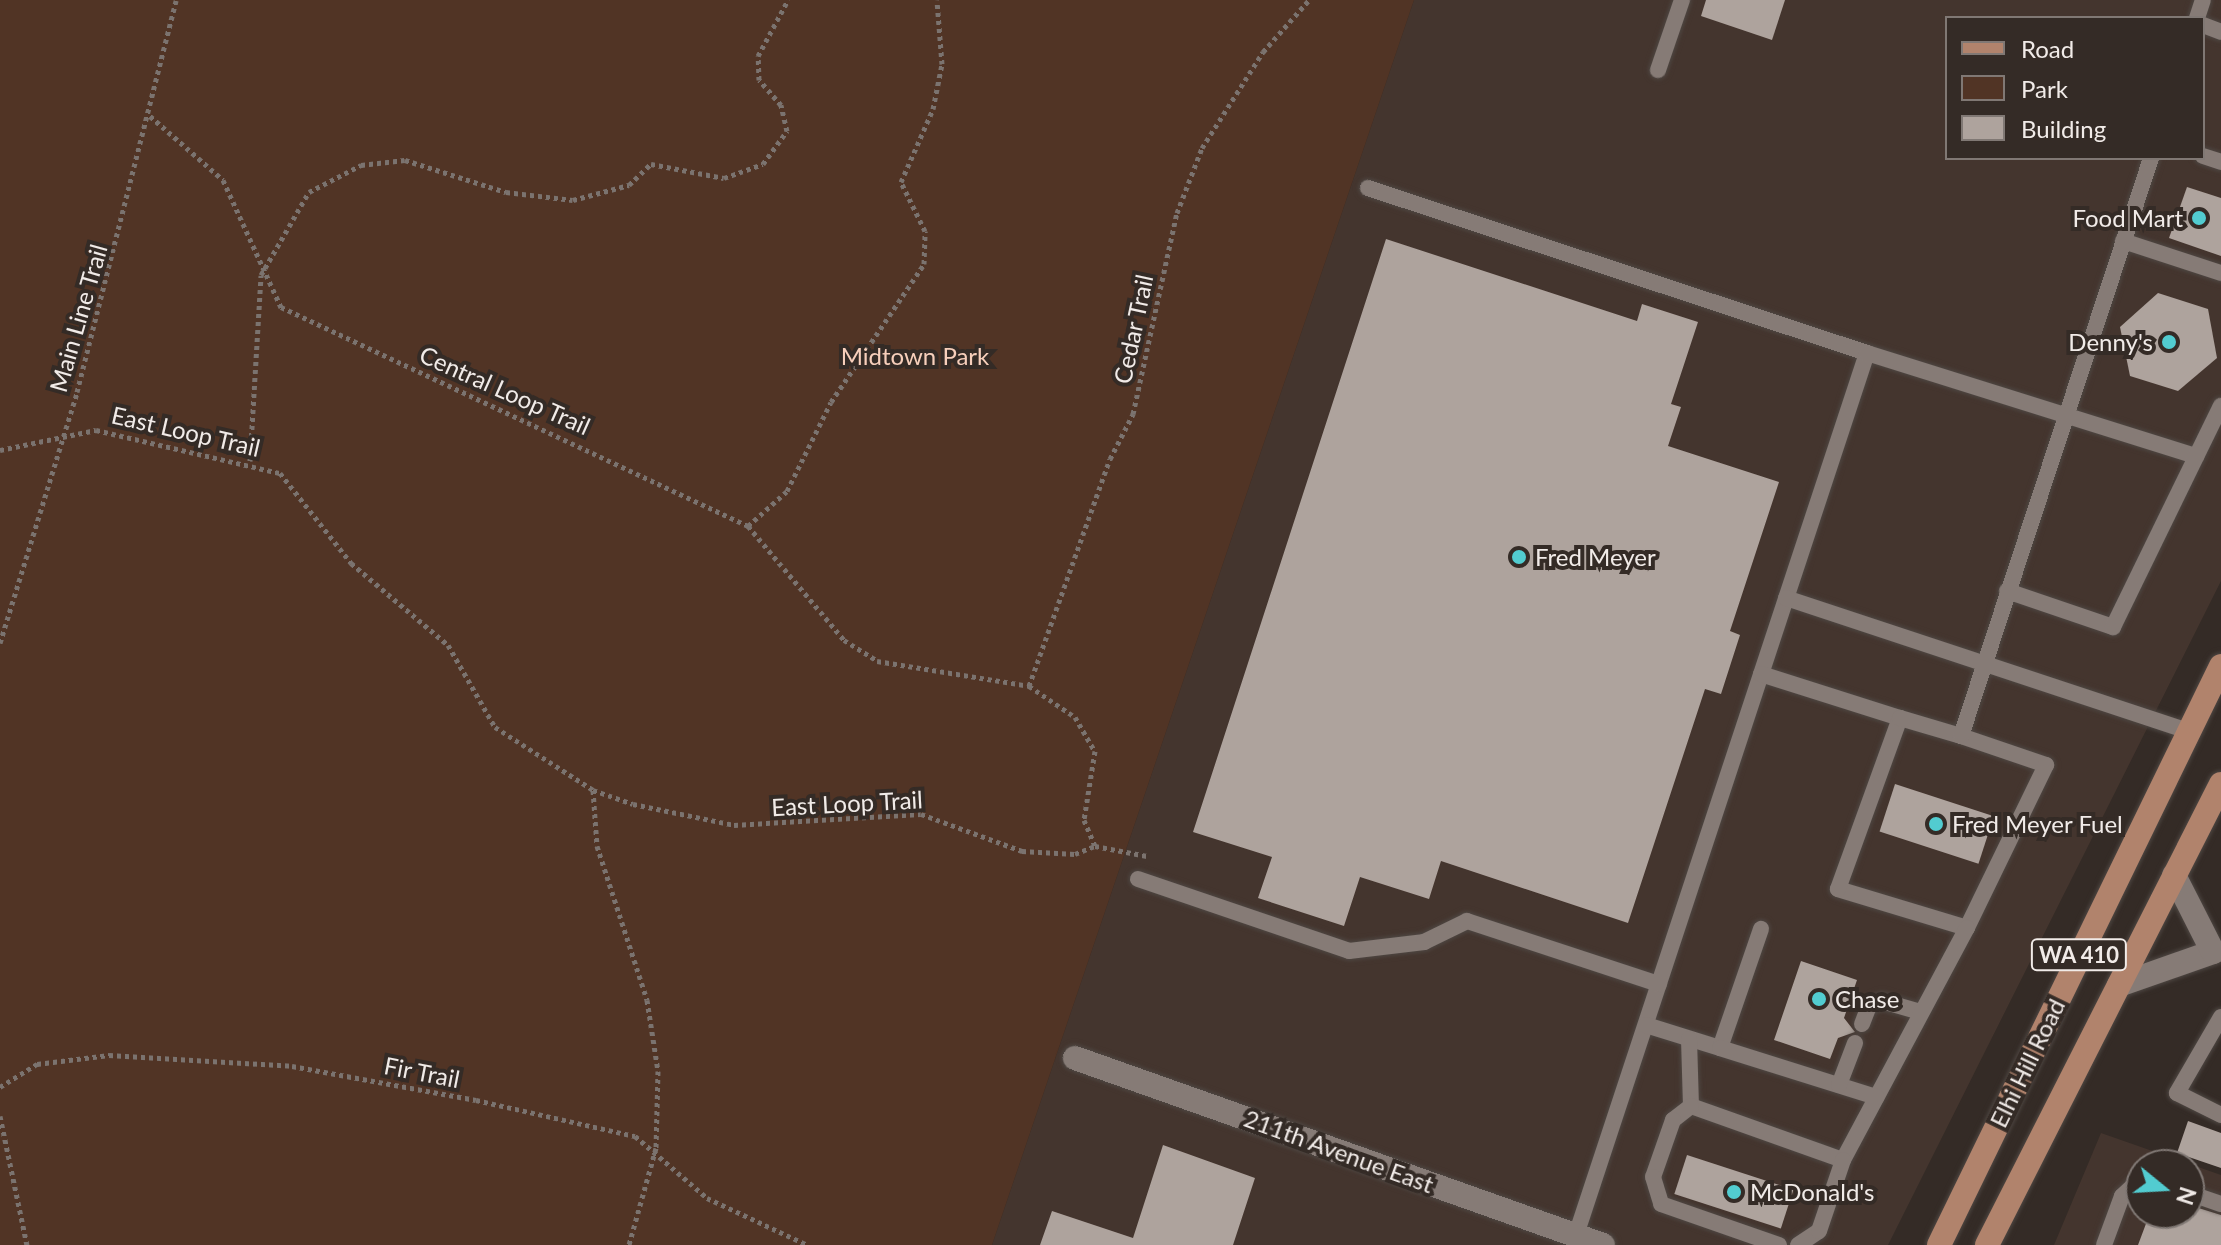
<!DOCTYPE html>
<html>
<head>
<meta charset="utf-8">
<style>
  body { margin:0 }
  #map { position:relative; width:2221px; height:1245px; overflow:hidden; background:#342b26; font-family:Lato,sans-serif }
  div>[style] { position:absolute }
  .built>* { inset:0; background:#44352e }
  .green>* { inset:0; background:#513425 }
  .building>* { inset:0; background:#aea39d; transform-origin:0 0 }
  .path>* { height:5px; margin-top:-2.5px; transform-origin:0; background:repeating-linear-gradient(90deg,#7b736f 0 4px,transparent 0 8px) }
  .roads { filter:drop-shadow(0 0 2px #4e4743) drop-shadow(0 0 2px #4e4743) }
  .lane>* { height:16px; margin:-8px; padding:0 8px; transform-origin:8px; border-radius:8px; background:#867b76 }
  .street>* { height:24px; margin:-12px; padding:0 12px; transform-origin:12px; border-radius:12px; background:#867b76 }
  .primary>* { height:24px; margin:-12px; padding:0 12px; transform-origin:12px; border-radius:12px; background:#b1836c }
  .dots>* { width:22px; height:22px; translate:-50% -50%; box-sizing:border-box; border:4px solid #342b26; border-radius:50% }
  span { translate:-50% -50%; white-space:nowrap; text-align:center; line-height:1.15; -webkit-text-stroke:8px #342b26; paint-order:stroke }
  .shield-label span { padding:2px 6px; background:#342b26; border:2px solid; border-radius:6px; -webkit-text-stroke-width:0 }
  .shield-label { font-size:22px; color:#f1ebe8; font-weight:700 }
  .poi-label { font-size:24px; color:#f1ebe8 }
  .right { translate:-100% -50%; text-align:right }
  .left { translate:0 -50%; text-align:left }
  .street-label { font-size:24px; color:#f1ebe8 }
  .park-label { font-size:24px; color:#f7cfbb }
  .legend { position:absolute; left:1945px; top:16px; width:260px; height:144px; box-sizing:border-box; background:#342b26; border:2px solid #807874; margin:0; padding:10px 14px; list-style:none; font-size:24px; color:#f1ebe8 }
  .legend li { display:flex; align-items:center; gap:16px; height:40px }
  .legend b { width:40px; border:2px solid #807874 }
  .north { position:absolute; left:2125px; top:1149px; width:80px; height:80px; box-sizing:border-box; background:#342b26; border:2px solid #807874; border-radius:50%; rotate:108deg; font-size:22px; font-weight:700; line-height:32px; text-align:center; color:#f1ebe8 }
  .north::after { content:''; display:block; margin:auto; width:28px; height:36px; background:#52ccd0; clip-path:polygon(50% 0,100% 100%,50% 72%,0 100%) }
</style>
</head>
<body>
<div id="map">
  <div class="built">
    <i style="clip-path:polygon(evenodd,1414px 0,2221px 0,2221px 581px,1888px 1245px,992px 1245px,1414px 0,1947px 18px,2203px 18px,2203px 158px,1947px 158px,1947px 18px)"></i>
    <i style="clip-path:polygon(evenodd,2101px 1133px,2221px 1175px,2221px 1245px,2054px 1245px,2101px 1133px,2141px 1165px,2189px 1165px,2189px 1213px,2141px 1213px,2141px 1165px)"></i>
  </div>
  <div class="green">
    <i style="clip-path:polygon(0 0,1414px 0,992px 1245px,0 1245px)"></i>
  </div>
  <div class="building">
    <i style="clip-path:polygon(1706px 0,1785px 0,1772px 40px,1701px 16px)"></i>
    <i style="clip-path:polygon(2187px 187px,2221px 198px,2221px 256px,2169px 238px)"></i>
    <i style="clip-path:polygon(1386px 239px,1637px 321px,1642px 304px,1698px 322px,1671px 404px,1681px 407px,1668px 446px,1779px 482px,1730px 631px,1740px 635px,1721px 694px,1705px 689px,1628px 923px,1441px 861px,1429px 899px,1360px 877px,1344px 926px,1258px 898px,1272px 857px,1193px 832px)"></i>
    <i style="clip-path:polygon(2158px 293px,2208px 309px,2217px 358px,2178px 391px,2130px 376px,2120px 327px)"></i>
    <i style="left:1895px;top:784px;width:104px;height:50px;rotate:18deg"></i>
    <i style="clip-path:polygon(1801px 961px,1857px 980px,1844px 1018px,1855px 1032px,1838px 1038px,1830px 1059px,1774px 1040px)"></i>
    <i style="clip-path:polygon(2188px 1121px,2221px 1133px,2221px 1168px,2177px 1153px)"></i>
    <i style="clip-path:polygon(1163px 1145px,1255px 1178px,1233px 1245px,1040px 1245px,1052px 1211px,1133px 1238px)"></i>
    <i style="left:1687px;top:1155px;width:112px;height:41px;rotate:18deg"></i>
    <i style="clip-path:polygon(2189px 1205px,2221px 1215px,2221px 1245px,2138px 1245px,2150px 1213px,2189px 1213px)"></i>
  </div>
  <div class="path">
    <i style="left:150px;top:116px;width:97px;rotate:41.2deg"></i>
    <i style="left:223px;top:180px;width:140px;rotate:65.5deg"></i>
    <i style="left:281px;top:307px;width:516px;rotate:25.12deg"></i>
    <i style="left:748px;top:526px;width:149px;rotate:49.9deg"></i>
    <i style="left:844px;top:640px;width:39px;rotate:32deg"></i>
    <i style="left:877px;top:661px;width:154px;rotate:9.3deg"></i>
    <i style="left:1029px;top:686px;width:55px;rotate:34deg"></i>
    <i style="left:1075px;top:717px;width:39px;rotate:60deg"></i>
    <i style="left:1095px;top:751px;width:70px;rotate:99.1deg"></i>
    <i style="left:1084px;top:820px;width:28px;rotate:67deg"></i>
    <i style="left:0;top:450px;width:98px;rotate:-11.8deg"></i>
    <i style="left:96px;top:430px;width:189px;rotate:13.2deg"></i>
    <i style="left:280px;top:473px;width:115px;rotate:51.7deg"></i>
    <i style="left:351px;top:563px;width:127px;rotate:40.2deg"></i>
    <i style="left:448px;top:645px;width:95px;rotate:60.2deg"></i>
    <i style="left:495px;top:727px;width:117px;rotate:32.7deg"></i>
    <i style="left:593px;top:790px;width:42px;rotate:19.3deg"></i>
    <i style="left:633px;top:804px;width:103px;rotate:11.7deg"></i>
    <i style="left:734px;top:825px;width:187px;rotate:-3.4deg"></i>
    <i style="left:921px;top:814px;width:108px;rotate:20.1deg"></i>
    <i style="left:1022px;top:851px;width:53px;rotate:3.2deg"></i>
    <i style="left:1075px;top:854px;width:22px;rotate:-22deg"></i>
    <i style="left:1095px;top:846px;width:53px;rotate:10.9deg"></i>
    <i style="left:250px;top:461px;width:186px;rotate:-86.6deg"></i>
    <i style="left:261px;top:275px;width:96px;rotate:-60deg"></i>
    <i style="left:309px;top:192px;width:59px;rotate:-27.4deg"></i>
    <i style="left:361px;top:165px;width:44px;rotate:-6.5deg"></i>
    <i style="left:405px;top:160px;width:106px;rotate:17.6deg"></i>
    <i style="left:506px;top:192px;width:67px;rotate:6.8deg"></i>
    <i style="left:573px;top:200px;width:58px;rotate:-15deg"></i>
    <i style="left:629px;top:185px;width:30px;rotate:-44deg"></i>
    <i style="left:651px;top:164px;width:74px;rotate:10.9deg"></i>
    <i style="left:724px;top:178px;width:41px;rotate:-19.7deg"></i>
    <i style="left:763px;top:164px;width:41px;rotate:-54deg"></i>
    <i style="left:787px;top:131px;width:27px;rotate:-103deg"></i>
    <i style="left:781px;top:105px;width:33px;rotate:-131deg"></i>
    <i style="left:759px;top:80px;width:24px;rotate:-92deg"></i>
    <i style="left:758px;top:56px;width:64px;rotate:-61.8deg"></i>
    <i style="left:748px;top:526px;width:52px;rotate:-41.9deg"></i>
    <i style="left:787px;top:491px;width:99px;rotate:-63.7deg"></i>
    <i style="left:831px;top:402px;width:166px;rotate:-56deg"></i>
    <i style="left:924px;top:264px;width:33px;rotate:-88deg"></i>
    <i style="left:925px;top:231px;width:55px;rotate:-116.1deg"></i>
    <i style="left:901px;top:182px;width:80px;rotate:-66.3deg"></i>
    <i style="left:933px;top:109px;width:46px;rotate:-78.7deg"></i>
    <i style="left:942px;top:64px;width:64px;rotate:-94.5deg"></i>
    <i style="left:0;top:643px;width:263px;rotate:-72.9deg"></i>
    <i style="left:77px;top:392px;width:404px;rotate:-75.8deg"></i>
    <i style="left:1029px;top:686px;width:241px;rotate:-70.4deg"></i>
    <i style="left:1110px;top:459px;width:51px;rotate:-62.9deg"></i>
    <i style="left:1133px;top:414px;width:206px;rotate:-77.7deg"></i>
    <i style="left:1177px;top:213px;width:70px;rotate:-69deg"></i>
    <i style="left:1202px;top:148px;width:114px;rotate:-57.6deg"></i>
    <i style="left:1263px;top:52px;width:69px;rotate:-48.5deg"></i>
    <i style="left:593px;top:790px;width:56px;rotate:85.9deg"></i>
    <i style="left:597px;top:846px;width:162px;rotate:72deg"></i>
    <i style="left:647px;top:1000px;width:72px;rotate:81.2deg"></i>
    <i style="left:658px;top:1071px;width:77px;rotate:91.5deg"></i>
    <i style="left:656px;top:1148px;width:101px;rotate:105.6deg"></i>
    <i style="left:0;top:1087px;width:44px;rotate:-31.9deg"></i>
    <i style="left:37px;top:1064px;width:73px;rotate:-7.1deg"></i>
    <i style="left:109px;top:1055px;width:183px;rotate:3.4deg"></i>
    <i style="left:292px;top:1066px;width:187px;rotate:10.5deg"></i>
    <i style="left:476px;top:1100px;width:163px;rotate:12.8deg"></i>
    <i style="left:635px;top:1136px;width:95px;rotate:40.7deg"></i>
    <i style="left:707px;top:1198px;width:111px;rotate:25deg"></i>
    <i style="left:0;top:1116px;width:132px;rotate:78.2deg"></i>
  </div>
  <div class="roads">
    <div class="lane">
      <i style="left:2197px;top:18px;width:19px;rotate:-72deg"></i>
      <i style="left:2203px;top:25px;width:19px;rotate:21deg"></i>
      <i style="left:1658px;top:70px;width:74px;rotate:-71.1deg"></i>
      <i style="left:2203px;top:156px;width:19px;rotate:18deg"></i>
      <i style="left:1368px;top:188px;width:526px;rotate:18.3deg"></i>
      <i style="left:1867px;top:353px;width:929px;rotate:108.26deg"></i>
      <i style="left:2123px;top:241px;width:103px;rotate:18.1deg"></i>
      <i style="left:1867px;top:353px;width:345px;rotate:17.4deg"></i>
      <i style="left:2007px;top:591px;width:112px;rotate:18.8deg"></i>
      <i style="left:2113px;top:627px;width:246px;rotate:-64deg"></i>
      <i style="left:1786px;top:598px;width:423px;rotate:18.3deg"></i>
      <i style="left:1761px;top:674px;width:146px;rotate:17.6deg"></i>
      <i style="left:1961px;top:736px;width:90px;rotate:18.8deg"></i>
      <i style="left:2046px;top:765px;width:181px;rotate:115.9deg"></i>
      <i style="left:1967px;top:928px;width:135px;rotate:-163.2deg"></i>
      <i style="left:1838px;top:889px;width:182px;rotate:-70.1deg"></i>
      <i style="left:1900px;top:718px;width:64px;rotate:16.4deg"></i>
      <i style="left:1961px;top:736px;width:608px;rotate:-71.8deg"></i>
      <i style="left:1138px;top:879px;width:223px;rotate:18.8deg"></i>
      <i style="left:1349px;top:951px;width:76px;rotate:-6.8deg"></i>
      <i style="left:1424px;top:942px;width:48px;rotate:-26deg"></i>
      <i style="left:1467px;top:921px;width:202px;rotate:18.2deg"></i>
      <i style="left:2221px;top:1017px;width:88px;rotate:120.1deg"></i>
      <i style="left:2177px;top:1093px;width:49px;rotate:26.6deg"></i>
      <i style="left:1862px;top:1024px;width:19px;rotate:-69deg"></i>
      <i style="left:1869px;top:1006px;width:14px;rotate:-21deg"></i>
      <i style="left:1882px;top:1001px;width:40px;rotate:16deg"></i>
      <i style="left:1646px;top:1025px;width:77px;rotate:17.3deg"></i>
      <i style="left:1720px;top:1048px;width:126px;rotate:-71deg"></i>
      <i style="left:1689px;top:1039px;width:67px;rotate:88.3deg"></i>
      <i style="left:1691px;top:1106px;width:161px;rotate:19.6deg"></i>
      <i style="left:1843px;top:1160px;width:263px;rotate:-61.9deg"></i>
      <i style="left:1720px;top:1048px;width:164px;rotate:17.4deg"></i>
      <i style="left:1839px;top:1085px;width:45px;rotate:-69.1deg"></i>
      <i style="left:1691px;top:1106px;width:23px;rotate:142deg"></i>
      <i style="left:1673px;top:1120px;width:60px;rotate:109.3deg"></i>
      <i style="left:1653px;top:1177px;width:28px;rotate:73deg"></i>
      <i style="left:1661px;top:1204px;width:125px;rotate:19.2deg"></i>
      <i style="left:2189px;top:1193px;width:34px;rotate:19deg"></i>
      <i style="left:1798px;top:1245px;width:25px;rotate:-34deg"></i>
      <i style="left:1819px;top:1231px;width:75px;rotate:-71.3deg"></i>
      <i style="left:2104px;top:1245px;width:52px;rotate:-69.8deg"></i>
      <i style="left:2122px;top:1196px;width:26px;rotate:-43deg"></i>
    </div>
    <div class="street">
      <i style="left:2119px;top:985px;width:100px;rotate:-19.3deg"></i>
      <i style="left:2213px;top:952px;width:86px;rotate:-116.9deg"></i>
      <i style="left:1075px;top:1058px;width:560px;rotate:19.5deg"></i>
    </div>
    <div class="primary">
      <i style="left:1939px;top:1245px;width:644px;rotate:-64.03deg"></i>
      <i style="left:1987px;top:1245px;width:517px;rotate:-63.09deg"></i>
    </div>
  </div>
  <div class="dots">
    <i style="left:2199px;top:218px;background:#52ccd0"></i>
    <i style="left:2169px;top:342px;background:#52ccd0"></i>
    <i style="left:1519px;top:557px;background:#52ccd0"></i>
    <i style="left:1936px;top:824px;background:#52ccd0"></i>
    <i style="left:1819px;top:999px;background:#52ccd0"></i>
    <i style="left:1734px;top:1192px;background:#52ccd0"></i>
  </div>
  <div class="shield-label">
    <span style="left:2079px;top:955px">WA 410</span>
  </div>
  <div class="poi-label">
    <span class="right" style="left:2183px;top:218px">Food Mart</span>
    <span class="right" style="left:2153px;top:342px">Denny's</span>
    <span class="left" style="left:1535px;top:557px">Fred Meyer</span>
    <span class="left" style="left:1952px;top:824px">Fred Meyer Fuel</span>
    <span class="left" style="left:1835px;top:999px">Chase</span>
    <span class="left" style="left:1750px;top:1192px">McDonald's</span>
  </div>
  <div class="street-label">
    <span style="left:78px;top:318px;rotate:-74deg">Main Line Trail</span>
    <span style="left:1133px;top:329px;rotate:-78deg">Cedar Trail</span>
    <span style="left:505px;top:390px;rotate:24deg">Central Loop Trail</span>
    <span style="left:186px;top:431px;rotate:13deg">East Loop Trail</span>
    <span style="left:847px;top:803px;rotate:-3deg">East Loop Trail</span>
    <span style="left:2027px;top:1063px;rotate:-64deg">Elhi Hill Road</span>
    <span style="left:422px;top:1072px;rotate:11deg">Fir Trail</span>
    <span style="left:1339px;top:1151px;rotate:20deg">211th Avenue East</span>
  </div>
  <div class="park-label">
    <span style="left:915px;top:356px">Midtown Park</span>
  </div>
  <ul class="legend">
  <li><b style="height:10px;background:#b1836c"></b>Road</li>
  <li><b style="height:22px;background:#513425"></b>Park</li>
  <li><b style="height:22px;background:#aea39d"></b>Building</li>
  </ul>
  <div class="north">N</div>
</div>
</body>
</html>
